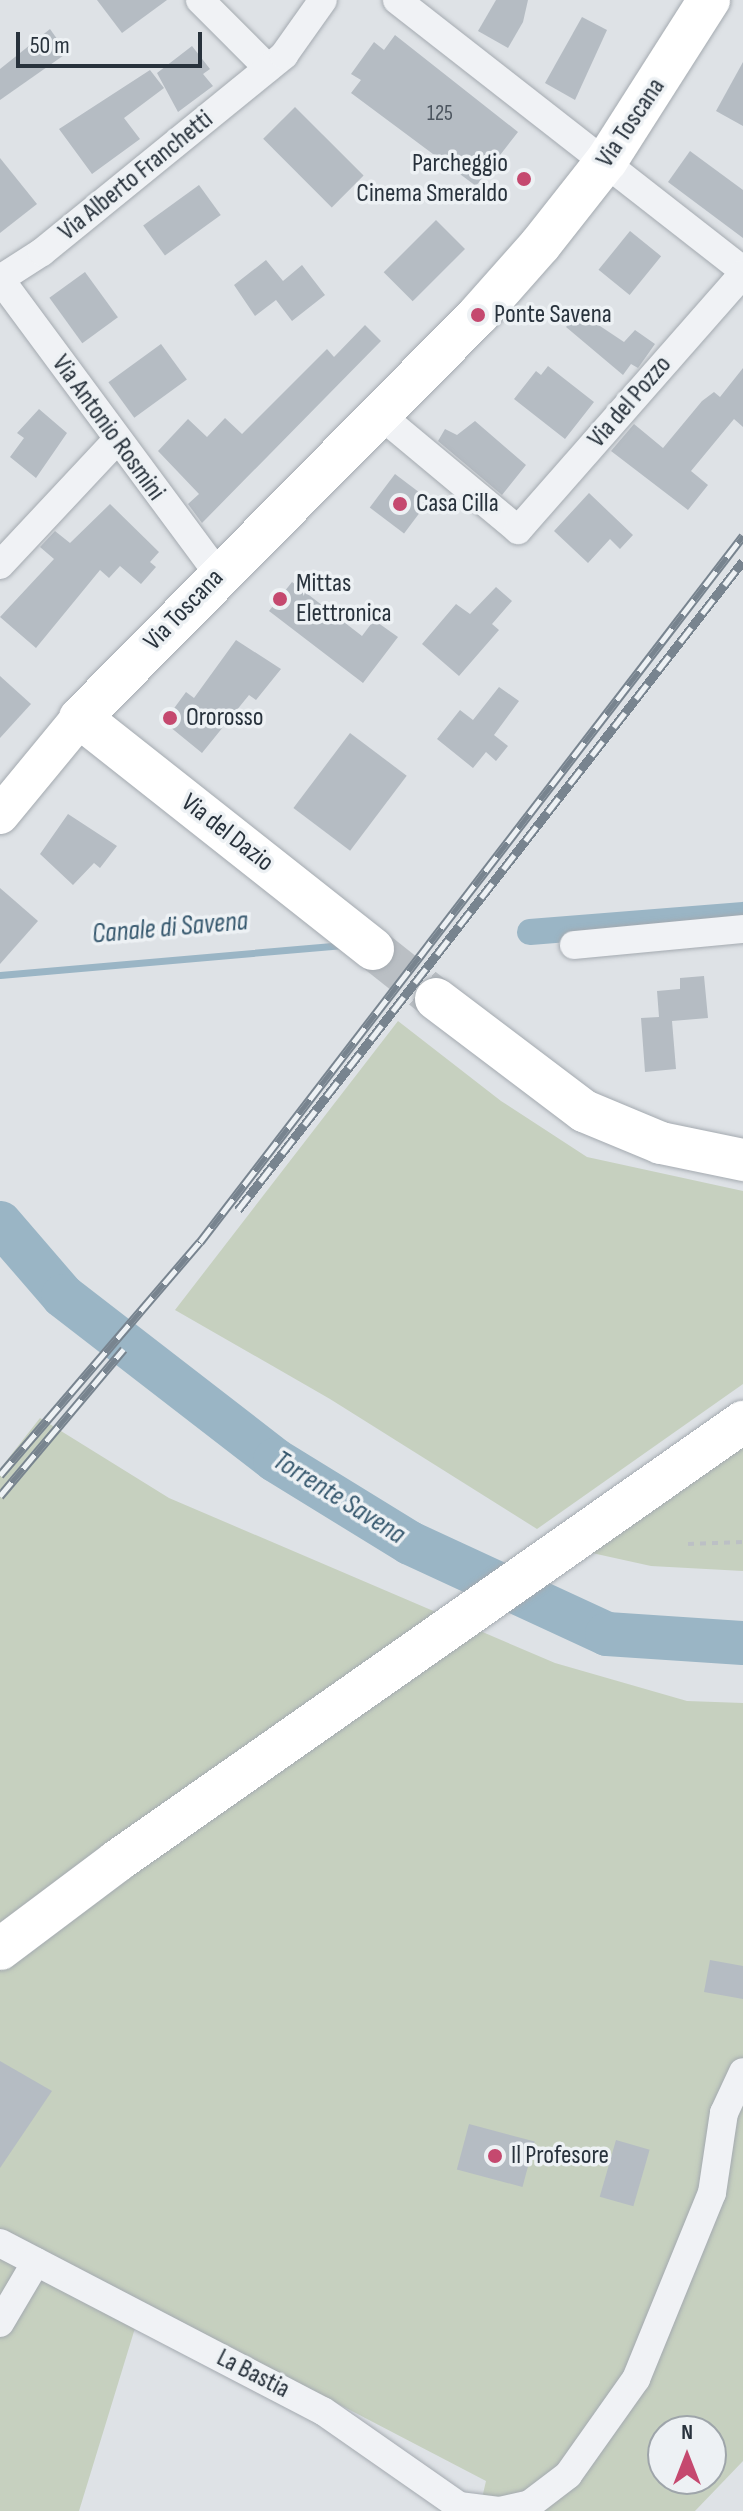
<!DOCTYPE html>
<html>
<head>
<meta charset="utf-8">
<style>
  body { margin:0 }
  #map { position:relative; width:743px; height:2511px; overflow:hidden; background:#dee2e6; font-family:"Sofia Sans Condensed",sans-serif }
  div>[style] { position:absolute }
  .green>* { inset:0; background:#c6d0bf }
  .stream>* { height:7px; margin:-3.5px; padding:0 3.5px; transform-origin:3.5px; border-radius:3.5px; background:#9ab5c5 }
  .canal>* { height:26px; margin:-13px; padding:0 13px; transform-origin:13px; border-radius:13px; background:#9ab5c5 }
  .river>* { height:44px; margin:-22px; padding:0 22px; transform-origin:22px; border-radius:22px; background:#9ab5c5 }
  .building>* { inset:0; background:#b5bcc3; transform-origin:0 0 }
  .primary-tunnel>* { height:42px; margin-top:-21px; transform-origin:0; background:repeating-linear-gradient(90deg,#babfc4 0 42px,transparent 0 63px) }
  .path>* { height:4px; margin-top:-2px; transform-origin:0; background:repeating-linear-gradient(90deg,#bcc0c5 0 6px,transparent 0 12px) }
  .roads { filter:drop-shadow(0 0 2px #a4aab0) drop-shadow(0 0 2px #a4aab0) }
  .street>* { height:28px; margin:-14px; padding:0 14px; transform-origin:14px; border-radius:14px; background:#f0f2f5 }
  .secondary>* { height:38px; margin:-19px; padding:0 19px; transform-origin:19px; border-radius:19px; background:#fff }
  .primary>* { height:42px; margin:-21px; padding:0 21px; transform-origin:21px; border-radius:21px; background:#fff }
  .rail>* { height:9px; margin-top:-4.5px; transform-origin:0; background:repeating-linear-gradient(90deg,#edf1f4 0 18px,#78848f 0 36px); box-sizing:border-box; border-block:2px solid #78848f }
  .dots>* { width:22px; height:22px; translate:-50% -50%; box-sizing:border-box; border:4px solid #edf1f4; border-radius:50% }
  span { translate:-50% -50%; white-space:nowrap; text-align:center; line-height:1.15; -webkit-text-stroke:7px #edf1f4; paint-order:stroke }
  .number-label { font-size:22px; color:#4b545e }
  .number-label span { -webkit-text-stroke-width:0 }
  .street-label { font-size:26px; color:#28323c }
  .poi-label { font-size:26px; color:#28323c }
  .right { translate:-100% -50%; text-align:right }
  .left { translate:0 -50%; text-align:left }
  .water-label { font-size:28px; color:#35576d; font-style:italic }
  .north { position:absolute; left:647px; top:2415px; width:80px; height:80px; box-sizing:border-box; background:#edf1f4; border:2px solid #9ea5aa; border-radius:50%; rotate:0deg; font-size:22px; font-weight:700; line-height:32px; text-align:center; color:#28323c }
  .north::after { content:''; display:block; margin:auto; width:28px; height:36px; background:#c5496f; clip-path:polygon(50% 0,100% 100%,50% 72%,0 100%) }
  .scale { position:absolute; left:16px; top:32px; width:186px; height:36px; box-sizing:border-box; border:4px solid #28323c; border-top:0; padding-left:10px; font-size:24px; line-height:28px; white-space:nowrap; color:#28323c; -webkit-text-stroke:6px #edf1f4; paint-order:stroke }
</style>
</head>
<body>
<div id="map">
  <div class="green">
    <i style="clip-path:polygon(398px 1021px,501px 1101px,587px 1157px,743px 1191px,743px 1384px,537px 1529px,330px 1399px,175px 1310px)"></i>
    <i style="clip-path:polygon(evenodd,40px 1418px,169px 1498px,555px 1663px,687px 1701px,743px 1703px,743px 2461px,695px 2511px,479px 2511px,486px 2481px,143px 2302px,79px 2511px,0 2511px,0 1469px,40px 1418px,663px 2431px,711px 2431px,711px 2479px,663px 2479px,663px 2431px)"></i>
    <i style="clip-path:polygon(743px 1443px,743px 1571px,651px 1566px,592px 1553px)"></i>
  </div>
  <div class="stream">
    <i style="left:0;top:975px;width:345px;rotate:-5deg"></i>
  </div>
  <div class="canal">
    <i style="left:530px;top:932px;width:214px;rotate:-4.6deg"></i>
  </div>
  <div class="river">
    <i style="left:0;top:1223px;width:96px;rotate:49.2deg"></i>
    <i style="left:63px;top:1296px;width:268px;rotate:37.7deg"></i>
    <i style="left:275px;top:1460px;width:158px;rotate:31.6deg"></i>
    <i style="left:410px;top:1543px;width:217px;rotate:24.8deg"></i>
    <i style="left:607px;top:1634px;width:136px;rotate:3.8deg"></i>
  </div>
  <div class="building">
    <i style="clip-path:polygon(97px 0,167px 0,122px 33px)"></i>
    <i style="clip-path:polygon(496px 0,528px 0,523px 22px,508px 48px,478px 31px)"></i>
    <i style="clip-path:polygon(582px 17px,607px 30px,575px 100px,545px 83px)"></i>
    <i style="clip-path:polygon(50px 29px,67px 53px,0 100px,0 69px)"></i>
    <i style="clip-path:polygon(395px 35px,518px 132px,476px 186px,351px 93px,361px 80px,351px 74px,374px 42px,384px 50px)"></i>
    <i style="clip-path:polygon(192px 46px,210px 69px,203px 74px,213px 86px,178px 112px,157px 73px)"></i>
    <i style="clip-path:polygon(743px 62px,743px 126px,716px 111px)"></i>
    <i style="clip-path:polygon(150px 70px,164px 88px,124px 118px,140px 139px,92px 174px,59px 129px)"></i>
    <i style="left:295px;top:107px;width:97px;height:45px;rotate:45deg"></i>
    <i style="clip-path:polygon(690px 151px,743px 190px,743px 238px,668px 182px)"></i>
    <i style="clip-path:polygon(0 158px,37px 204px,0 233px)"></i>
    <i style="left:199px;top:185px;width:37px;height:69px;rotate:54deg"></i>
    <i style="left:436px;top:220px;width:41px;height:74px;rotate:45deg"></i>
    <i style="left:630px;top:231px;width:40px;height:50px;rotate:39deg"></i>
    <i style="clip-path:polygon(266px 260px,283px 281px,302px 265px,325px 295px,292px 321px,276px 300px,255px 316px,234px 285px)"></i>
    <i style="left:85px;top:272px;width:56px;height:44px;rotate:54deg"></i>
    <i style="clip-path:polygon(579px 312px,624px 342px,635px 330px,655px 344px,638px 368px,631px 364px,623px 375px,566px 327px)"></i>
    <i style="clip-path:polygon(365px 325px,381px 341px,202px 523px,188px 504px,199px 494px,158px 451px,188px 419px,207px 437px,225px 418px,242px 434px,327px 349px,334px 357px)"></i>
    <i style="left:161px;top:344px;width:44px;height:65px;rotate:54deg"></i>
    <i style="clip-path:polygon(548px 366px,594px 402px,565px 439px,514px 399px,536px 371px,541px 375px)"></i>
    <i style="clip-path:polygon(743px 368px,743px 427px,734px 419px,691px 471px,708px 485px,688px 510px,611px 451px,634px 424px,663px 448px,702px 401px,714px 392px,720px 397px)"></i>
    <i style="clip-path:polygon(39px 409px,67px 433px,36px 478px,10px 457px,24px 438px,17px 433px)"></i>
    <i style="clip-path:polygon(475px 421px,526px 465px,502px 495px,438px 441px,445px 429px,457px 435px)"></i>
    <i style="left:395px;top:474px;width:43px;height:42px;rotate:37deg"></i>
    <i style="clip-path:polygon(589px 493px,633px 535px,620px 549px,610px 539px,588px 563px,554px 531px)"></i>
    <i style="clip-path:polygon(110px 504px,159px 552px,150px 562px,156px 567px,141px 584px,120px 566px,109px 578px,100px 570px,36px 648px,0 617px,54px 559px,40px 547px,55px 531px,70px 543px)"></i>
    <i style="clip-path:polygon(292px 582px,362px 636px,374px 620px,398px 637px,363px 683px,269px 611px)"></i>
    <i style="clip-path:polygon(496px 587px,512px 601px,492px 624px,499px 630px,459px 676px,422px 644px,456px 604px,470px 614px)"></i>
    <i style="clip-path:polygon(236px 640px,281px 669px,256px 700px,249px 695px,202px 753px,164px 722px,186px 692px,194px 698px)"></i>
    <i style="clip-path:polygon(0 676px,31px 704px,0 738px)"></i>
    <i style="clip-path:polygon(499px 687px,519px 701px,494px 735px,508px 746px,496px 761px,486px 752px,473px 768px,437px 739px,460px 710px,473px 720px)"></i>
    <i style="left:350px;top:733px;width:71px;height:94px;rotate:37deg"></i>
    <i style="clip-path:polygon(68px 814px,117px 846px,100px 868px,94px 863px,73px 885px,40px 854px)"></i>
    <i style="clip-path:polygon(0 888px,38px 921px,0 964px)"></i>
    <i style="clip-path:polygon(704px 976px,708px 1018px,672px 1021px,676px 1069px,645px 1072px,641px 1018px,659px 1017px,657px 991px,680px 989px,680px 978px)"></i>
    <i style="clip-path:polygon(710px 1960px,743px 1966px,743px 1999px,704px 1992px)"></i>
    <i style="clip-path:polygon(0 2061px,52px 2091px,0 2168px)"></i>
    <i style="left:469px;top:2124px;width:68px;height:47px;rotate:15deg"></i>
    <i style="left:616px;top:2140px;width:35px;height:59px;rotate:16deg"></i>
  </div>
  <div class="primary-tunnel">
    <i style="left:373px;top:949px;width:80px;rotate:38.4deg"></i>
  </div>
  <div class="path">
    <i style="left:688px;top:1544px;width:55px;rotate:-2.1deg"></i>
  </div>
  <div class="roads">
    <div class="street">
      <i style="left:200px;top:0;width:96px;rotate:45deg"></i>
      <i style="left:397px;top:0;width:439px;rotate:38deg"></i>
      <i style="left:379px;top:414px;width:181px;rotate:39.8deg"></i>
      <i style="left:518px;top:530px;width:341px;rotate:-48.7deg"></i>
      <i style="left:0;top:565px;width:170px;rotate:-46.9deg"></i>
      <i style="left:219px;top:575px;width:368px;rotate:-126.5deg"></i>
      <i style="left:0;top:279px;width:50px;rotate:-32.7deg"></i>
      <i style="left:42px;top:252px;width:312px;rotate:-39.1deg"></i>
      <i style="left:284px;top:55px;width:67px;rotate:-54.7deg"></i>
      <i style="left:574px;top:945px;width:170px;rotate:-5.4deg"></i>
      <i style="left:0;top:2243px;width:364px;rotate:27.5deg"></i>
      <i style="left:323px;top:2411px;width:166px;rotate:34.9deg"></i>
      <i style="left:459px;top:2506px;width:40px;rotate:7.1deg"></i>
      <i style="left:0;top:2323px;width:71px;rotate:-59.5deg"></i>
      <i style="left:500px;top:2511px;width:31px;rotate:-13deg"></i>
      <i style="left:530px;top:2504px;width:48px;rotate:-37.3deg"></i>
      <i style="left:568px;top:2475px;width:118px;rotate:-54.7deg"></i>
      <i style="left:636px;top:2379px;width:201px;rotate:-67.8deg"></i>
      <i style="left:712px;top:2193px;width:81px;rotate:-81.5deg"></i>
      <i style="left:724px;top:2113px;width:45px;rotate:-65.1deg"></i>
    </div>
    <div class="secondary">
      <i style="left:0;top:815px;width:126px;rotate:-50.5deg"></i>
    </div>
    <div class="primary">
      <i style="left:373px;top:949px;width:373px;rotate:-141.7deg"></i>
      <i style="left:80px;top:718px;width:566px;rotate:-45.36deg"></i>
      <i style="left:478px;top:315px;width:94px;rotate:-48.5deg"></i>
      <i style="left:540px;top:245px;width:108px;rotate:-51.8deg"></i>
      <i style="left:607px;top:160px;width:190px;rotate:-57.5deg"></i>
      <i style="left:436px;top:999px;width:186px;rotate:37.1deg"></i>
      <i style="left:584px;top:1111px;width:83px;rotate:22.6deg"></i>
      <i style="left:661px;top:1143px;width:84px;rotate:11.7deg"></i>
      <i style="left:0;top:1949px;width:146px;rotate:-36.9deg"></i>
      <i style="left:117px;top:1861px;width:765px;rotate:-35.04deg"></i>
    </div>
  </div>
  <div class="rail">
    <i style="left:238px;top:1210px;width:822px;rotate:-52.11deg"></i>
    <i style="left:0;top:1475px;width:307px;rotate:-49.4deg"></i>
    <i style="left:200px;top:1242px;width:891px;rotate:-52.44deg"></i>
    <i style="left:0;top:1496px;width:192px;rotate:-49.9deg"></i>
  </div>
  <div class="dots">
    <i style="left:524px;top:179px;background:#c5496f"></i>
    <i style="left:478px;top:315px;background:#c5496f"></i>
    <i style="left:400px;top:504px;background:#c5496f"></i>
    <i style="left:280px;top:599px;background:#c5496f"></i>
    <i style="left:170px;top:718px;background:#c5496f"></i>
    <i style="left:495px;top:2156px;background:#c5496f"></i>
  </div>
  <div class="number-label">
    <span style="left:440px;top:114px">125</span>
  </div>
  <div class="street-label">
    <span style="left:631px;top:123px;rotate:-56deg">Via Toscana</span>
    <span style="left:136px;top:176px;rotate:-39deg">Via Alberto Franchetti</span>
    <span style="left:630px;top:402px;rotate:-49deg">Via del Pozzo</span>
    <span style="left:108px;top:428px;rotate:54deg">Via Antonio Rosmini</span>
    <span style="left:184px;top:610px;rotate:-46deg">Via Toscana</span>
    <span style="left:227px;top:833px;rotate:38deg">Via del Dazio</span>
    <span style="left:253px;top:2374px;rotate:27deg">La Bastia</span>
  </div>
  <div class="poi-label">
    <span class="right" style="left:508px;top:179px">Parcheggio<br>Cinema Smeraldo</span>
    <span class="left" style="left:494px;top:315px">Ponte Savena</span>
    <span class="left" style="left:416px;top:504px">Casa Cilla</span>
    <span class="left" style="left:296px;top:599px">Mittas<br>Elettronica</span>
    <span class="left" style="left:186px;top:718px">Ororosso</span>
    <span class="left" style="left:511px;top:2156px">Il Profesore</span>
  </div>
  <div class="water-label">
    <span style="left:170px;top:928px;rotate:-5deg">Canale di Savena</span>
    <span style="left:339px;top:1498px;rotate:32deg">Torrente Savena</span>
  </div>
  <div class="north">N</div>
  <div class="scale">50 m</div>
</div>
</body>
</html>
